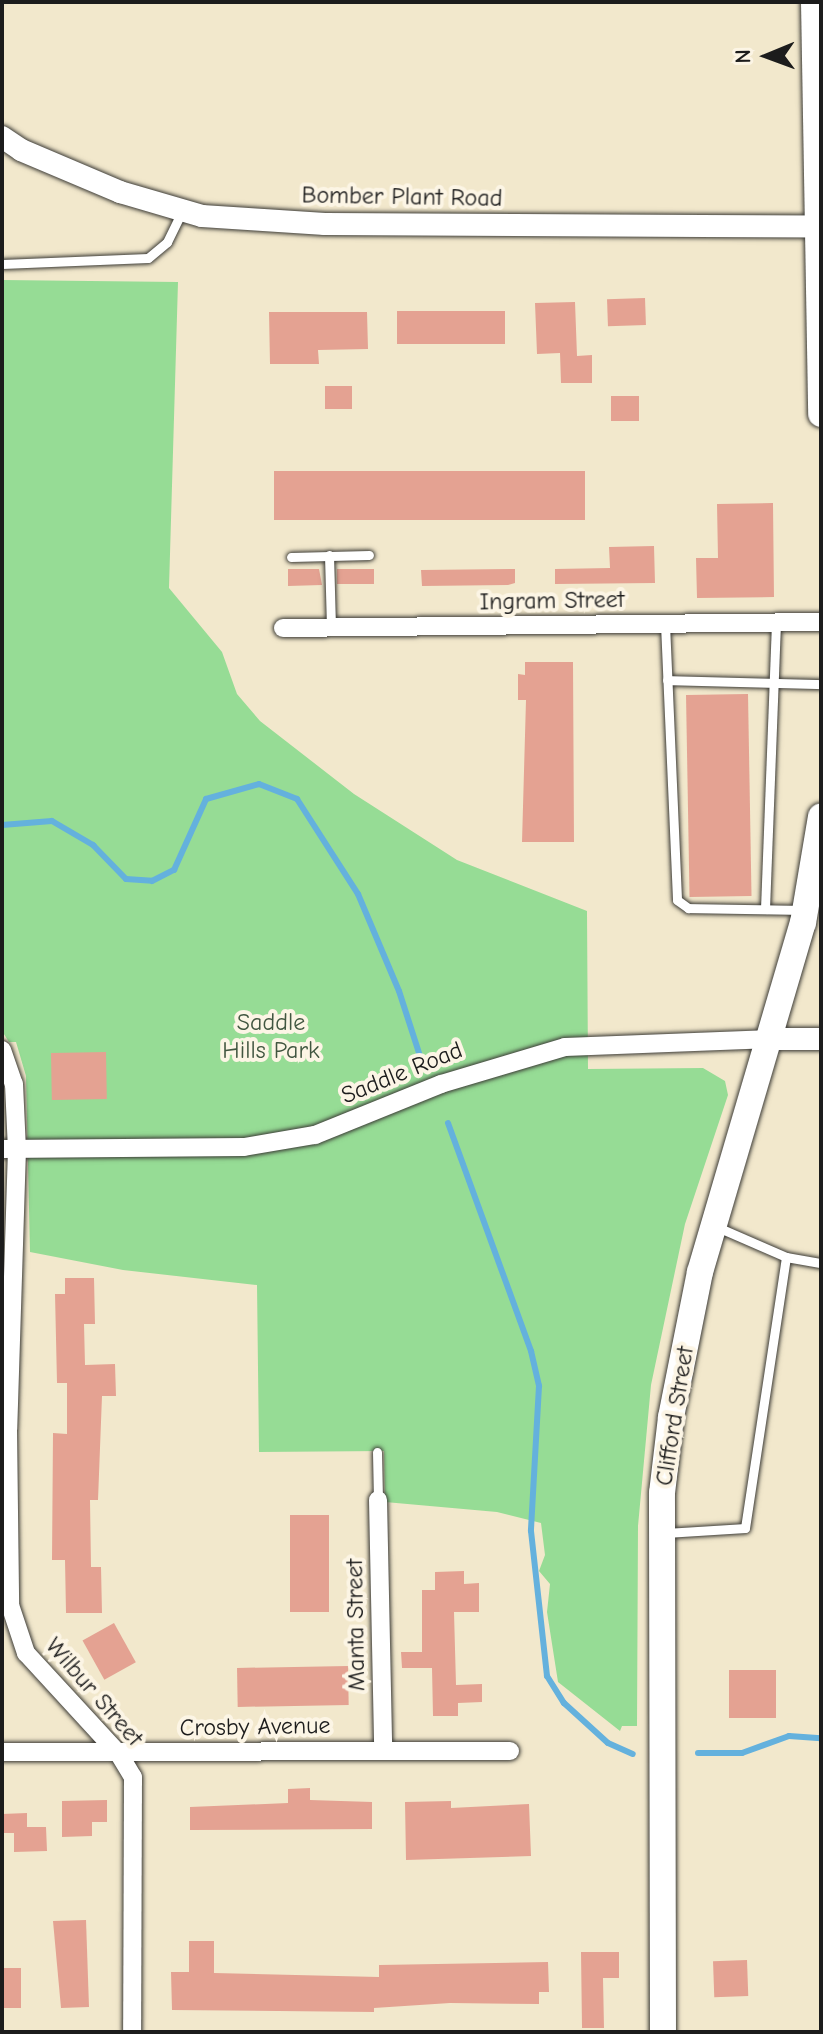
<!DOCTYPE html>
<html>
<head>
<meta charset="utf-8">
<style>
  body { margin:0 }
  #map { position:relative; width:823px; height:2034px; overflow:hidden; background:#f2e8cc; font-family:"Comic Neue",sans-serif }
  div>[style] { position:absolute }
  .green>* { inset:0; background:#96dc95 }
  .stream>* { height:6px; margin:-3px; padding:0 3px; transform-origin:3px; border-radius:3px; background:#64b1dd }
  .building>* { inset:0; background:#e4a292; transform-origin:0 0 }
  .roads { filter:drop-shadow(0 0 2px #3c3b36) drop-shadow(0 0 2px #3c3b36) }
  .service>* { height:9px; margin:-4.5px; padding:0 4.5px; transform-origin:4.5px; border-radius:4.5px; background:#fff }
  .minor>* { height:18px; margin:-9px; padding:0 9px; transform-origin:9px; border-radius:9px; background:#fff }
  .tertiary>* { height:22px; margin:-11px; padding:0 11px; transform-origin:11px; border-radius:11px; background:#fff }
  .secondary>* { height:26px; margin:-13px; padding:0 13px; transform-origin:13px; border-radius:13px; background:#fff }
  span { translate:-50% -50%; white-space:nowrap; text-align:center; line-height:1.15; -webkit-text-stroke:8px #fcf5e5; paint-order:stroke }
  .street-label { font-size:24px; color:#1c1c1c }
  .park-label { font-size:24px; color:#415640 }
  .frame { position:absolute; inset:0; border:4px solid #1c1c1c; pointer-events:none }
  .north { position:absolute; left:727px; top:16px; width:80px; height:80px; -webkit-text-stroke:6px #fcf5e5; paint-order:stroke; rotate:269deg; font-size:22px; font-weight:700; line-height:32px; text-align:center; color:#1c1c1c }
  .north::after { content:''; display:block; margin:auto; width:28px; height:36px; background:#1c1c1c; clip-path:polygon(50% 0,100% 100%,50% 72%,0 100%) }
</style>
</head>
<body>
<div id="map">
  <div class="green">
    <i style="clip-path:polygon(2px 280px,178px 282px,169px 588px,222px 652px,237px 694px,260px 721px,354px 794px,457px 860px,587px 911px,588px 1069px,703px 1068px,725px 1081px,728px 1095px,685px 1224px,651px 1385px,638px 1526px,637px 1726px,622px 1726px,620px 1731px,558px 1682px,547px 1612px,550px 1584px,539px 1571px,545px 1555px,541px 1523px,497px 1512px,385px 1502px,384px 1451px,259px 1452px,257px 1285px,123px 1270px,30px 1252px,26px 1076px,16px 1042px,9px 1042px,2px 1031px)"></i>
  </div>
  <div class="stream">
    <i style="left:2px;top:825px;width:50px;rotate:-4.6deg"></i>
    <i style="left:52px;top:821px;width:48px;rotate:30.3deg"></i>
    <i style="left:93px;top:845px;width:47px;rotate:45.9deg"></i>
    <i style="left:126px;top:879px;width:26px;rotate:4deg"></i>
    <i style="left:152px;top:881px;width:25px;rotate:-27deg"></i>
    <i style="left:174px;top:870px;width:78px;rotate:-65.7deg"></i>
    <i style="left:206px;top:799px;width:55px;rotate:-15.8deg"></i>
    <i style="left:259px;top:784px;width:41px;rotate:21.5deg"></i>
    <i style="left:297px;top:799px;width:113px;rotate:57.3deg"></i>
    <i style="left:358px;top:894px;width:105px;rotate:67.1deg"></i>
    <i style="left:399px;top:991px;width:75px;rotate:72.1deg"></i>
    <i style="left:448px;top:1123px;width:243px;rotate:70deg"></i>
    <i style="left:531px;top:1351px;width:36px;rotate:77deg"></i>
    <i style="left:539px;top:1386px;width:145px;rotate:93.2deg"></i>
    <i style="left:531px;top:1531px;width:146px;rotate:83.7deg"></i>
    <i style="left:547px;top:1676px;width:32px;rotate:58deg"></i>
    <i style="left:564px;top:1703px;width:59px;rotate:42.3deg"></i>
    <i style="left:608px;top:1743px;width:27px;rotate:24deg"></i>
    <i style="left:698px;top:1753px;width:44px"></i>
    <i style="left:742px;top:1753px;width:50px;rotate:-19.9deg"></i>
    <i style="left:789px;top:1736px;width:32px;rotate:4deg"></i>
  </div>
  <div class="building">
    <i style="left:645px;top:298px;width:27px;height:38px;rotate:88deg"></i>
    <i style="clip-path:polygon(575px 302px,577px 356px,592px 355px,592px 383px,561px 383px,560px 353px,537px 354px,535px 303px)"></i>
    <i style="left:397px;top:311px;width:108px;height:33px"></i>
    <i style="clip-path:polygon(269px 312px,367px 312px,368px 349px,318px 350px,319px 364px,270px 364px)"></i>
    <i style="left:325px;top:386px;width:27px;height:23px"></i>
    <i style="left:639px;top:396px;width:25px;height:28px;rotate:90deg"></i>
    <i style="left:585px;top:471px;width:49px;height:311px;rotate:90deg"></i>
    <i style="clip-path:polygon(773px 503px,774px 597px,697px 598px,696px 558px,718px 558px,717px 504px)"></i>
    <i style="clip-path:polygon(654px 546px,655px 583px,555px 584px,555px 569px,610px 568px,609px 547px)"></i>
    <i style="clip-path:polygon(288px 569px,319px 569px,322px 585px,288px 586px)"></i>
    <i style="left:374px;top:569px;width:15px;height:37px;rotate:90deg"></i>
    <i style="clip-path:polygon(515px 569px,515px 583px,508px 585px,422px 586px,421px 570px)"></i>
    <i style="clip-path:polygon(525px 662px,573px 662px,574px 842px,522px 842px,526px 700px,518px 700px,518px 674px,525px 675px)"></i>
    <i style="left:748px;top:694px;width:202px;height:62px;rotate:89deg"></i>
    <i style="left:106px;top:1052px;width:47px;height:55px;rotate:89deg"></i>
    <i style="clip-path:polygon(65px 1278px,94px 1278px,95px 1324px,84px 1324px,85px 1365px,115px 1364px,116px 1396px,102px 1396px,98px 1500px,90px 1500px,91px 1567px,101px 1567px,102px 1613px,66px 1613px,65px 1560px,52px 1560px,53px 1433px,67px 1434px,67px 1383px,57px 1383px,55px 1294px,65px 1294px)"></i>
    <i style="left:290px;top:1515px;width:39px;height:97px"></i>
    <i style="clip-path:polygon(464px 1571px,464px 1584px,479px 1583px,479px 1612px,454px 1612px,456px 1685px,482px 1684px,482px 1702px,458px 1703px,458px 1716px,433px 1716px,432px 1668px,402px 1668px,401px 1652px,422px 1652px,422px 1590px,435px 1590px,435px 1572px)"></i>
    <i style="left:114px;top:1623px;width:45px;height:36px;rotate:61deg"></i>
    <i style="left:348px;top:1666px;width:39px;height:111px;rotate:89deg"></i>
    <i style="left:776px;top:1670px;width:48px;height:47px;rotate:90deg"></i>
    <i style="clip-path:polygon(310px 1788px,310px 1800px,372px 1802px,372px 1829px,190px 1830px,190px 1807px,288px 1803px,288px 1789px)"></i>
    <i style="clip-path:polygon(107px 1800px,107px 1822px,92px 1822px,92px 1836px,62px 1837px,62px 1801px)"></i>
    <i style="clip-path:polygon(451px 1801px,451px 1808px,529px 1804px,531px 1856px,406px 1860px,405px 1802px)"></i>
    <i style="clip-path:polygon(27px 1813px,27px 1827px,46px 1827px,47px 1851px,14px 1852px,14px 1833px,2px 1833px,2px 1814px)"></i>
    <i style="clip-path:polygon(86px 1920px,89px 2007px,61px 2008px,53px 1921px)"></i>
    <i style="clip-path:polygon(189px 1941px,214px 1941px,214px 1973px,379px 1977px,379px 1965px,548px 1962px,549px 1992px,539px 1992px,539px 2004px,450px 2003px,374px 2008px,374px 2012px,172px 2010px,171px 1972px,189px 1972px)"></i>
    <i style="clip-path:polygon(581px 1952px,619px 1952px,619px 1978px,603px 1978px,604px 2028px,582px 2028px)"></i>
    <i style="left:747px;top:1960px;width:36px;height:34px;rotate:88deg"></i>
    <i style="left:2px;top:1968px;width:19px;height:40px"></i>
  </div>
  <div class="roads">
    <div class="service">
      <i style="left:2px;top:264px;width:146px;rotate:-2.4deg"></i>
      <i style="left:148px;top:258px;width:25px;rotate:-40deg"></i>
      <i style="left:167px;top:242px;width:34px;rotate:-64deg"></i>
      <i style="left:329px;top:555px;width:72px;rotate:88.4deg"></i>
      <i style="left:291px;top:557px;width:78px;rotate:-1.5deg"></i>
      <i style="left:665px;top:624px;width:276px;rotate:87.5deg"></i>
      <i style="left:677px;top:900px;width:14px;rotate:36deg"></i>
      <i style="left:688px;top:908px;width:113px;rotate:1deg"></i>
      <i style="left:667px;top:680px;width:154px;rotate:1.5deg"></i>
      <i style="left:765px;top:909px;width:287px;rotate:-87.8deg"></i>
      <i style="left:717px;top:1227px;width:75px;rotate:23.5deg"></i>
      <i style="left:377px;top:1452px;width:48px;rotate:88.8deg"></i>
      <i style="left:666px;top:1533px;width:79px;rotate:-3.6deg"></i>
      <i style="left:745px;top:1528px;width:274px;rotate:-81.4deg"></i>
      <i style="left:786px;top:1257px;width:36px;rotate:10deg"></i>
    </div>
    <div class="minor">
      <i style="left:283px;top:628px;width:538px;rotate:-0.64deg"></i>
      <i style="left:2px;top:1050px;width:36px;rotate:71deg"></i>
      <i style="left:14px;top:1084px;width:65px;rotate:87.4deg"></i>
      <i style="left:17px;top:1149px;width:280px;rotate:91.8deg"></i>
      <i style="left:8px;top:1429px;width:176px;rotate:89.3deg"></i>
      <i style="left:10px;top:1605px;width:51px;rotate:71.6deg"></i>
      <i style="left:26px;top:1653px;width:137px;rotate:47.4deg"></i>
      <i style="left:119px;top:1754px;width:27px;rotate:59deg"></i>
      <i style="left:133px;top:1777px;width:255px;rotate:90.2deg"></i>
      <i style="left:2px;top:1149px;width:242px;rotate:-0.5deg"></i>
      <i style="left:244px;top:1147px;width:72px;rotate:-9.6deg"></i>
      <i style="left:315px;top:1135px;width:136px;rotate:-22deg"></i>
      <i style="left:441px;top:1084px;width:129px;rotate:-16.6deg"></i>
      <i style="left:565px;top:1047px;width:207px;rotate:-2.2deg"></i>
      <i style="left:378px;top:1500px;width:249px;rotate:88.8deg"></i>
      <i style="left:2px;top:1752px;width:508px;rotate:-0.11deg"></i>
    </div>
    <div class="tertiary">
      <i style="left:2px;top:137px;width:23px;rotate:34deg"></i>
      <i style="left:21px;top:150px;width:108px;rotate:23deg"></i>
      <i style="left:120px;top:192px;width:85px;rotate:16.3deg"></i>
      <i style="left:202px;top:216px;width:123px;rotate:3.7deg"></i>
      <i style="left:325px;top:224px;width:493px;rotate:0.3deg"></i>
      <i style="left:772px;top:1039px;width:49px"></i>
    </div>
    <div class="secondary">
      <i style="left:814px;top:2px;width:412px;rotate:89deg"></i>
      <i style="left:663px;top:2032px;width:539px;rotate:-90.11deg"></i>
      <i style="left:662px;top:1493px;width:77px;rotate:-83.2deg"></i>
      <i style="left:671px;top:1417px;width:148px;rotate:-78.7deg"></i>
      <i style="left:700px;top:1272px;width:364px;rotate:-73.6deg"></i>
      <i style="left:803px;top:923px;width:108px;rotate:-80.4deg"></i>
    </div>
  </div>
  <div class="street-label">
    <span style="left:402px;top:197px;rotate:1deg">Bomber Plant Road</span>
    <span style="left:552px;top:601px;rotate:-1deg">Ingram Street</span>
    <span style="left:402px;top:1073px;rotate:-22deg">Saddle Road</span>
    <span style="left:675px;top:1416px;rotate:-81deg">Clifford Street</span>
    <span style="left:356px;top:1625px;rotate:-91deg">Manta Street</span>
    <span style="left:94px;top:1692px;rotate:49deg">Wilbur Street</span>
    <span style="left:255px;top:1727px;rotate:-1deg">Crosby Avenue</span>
  </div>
  <div class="park-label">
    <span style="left:271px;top:1037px">Saddle<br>Hills Park</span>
  </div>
  <div class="frame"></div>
  <div class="north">N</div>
</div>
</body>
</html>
